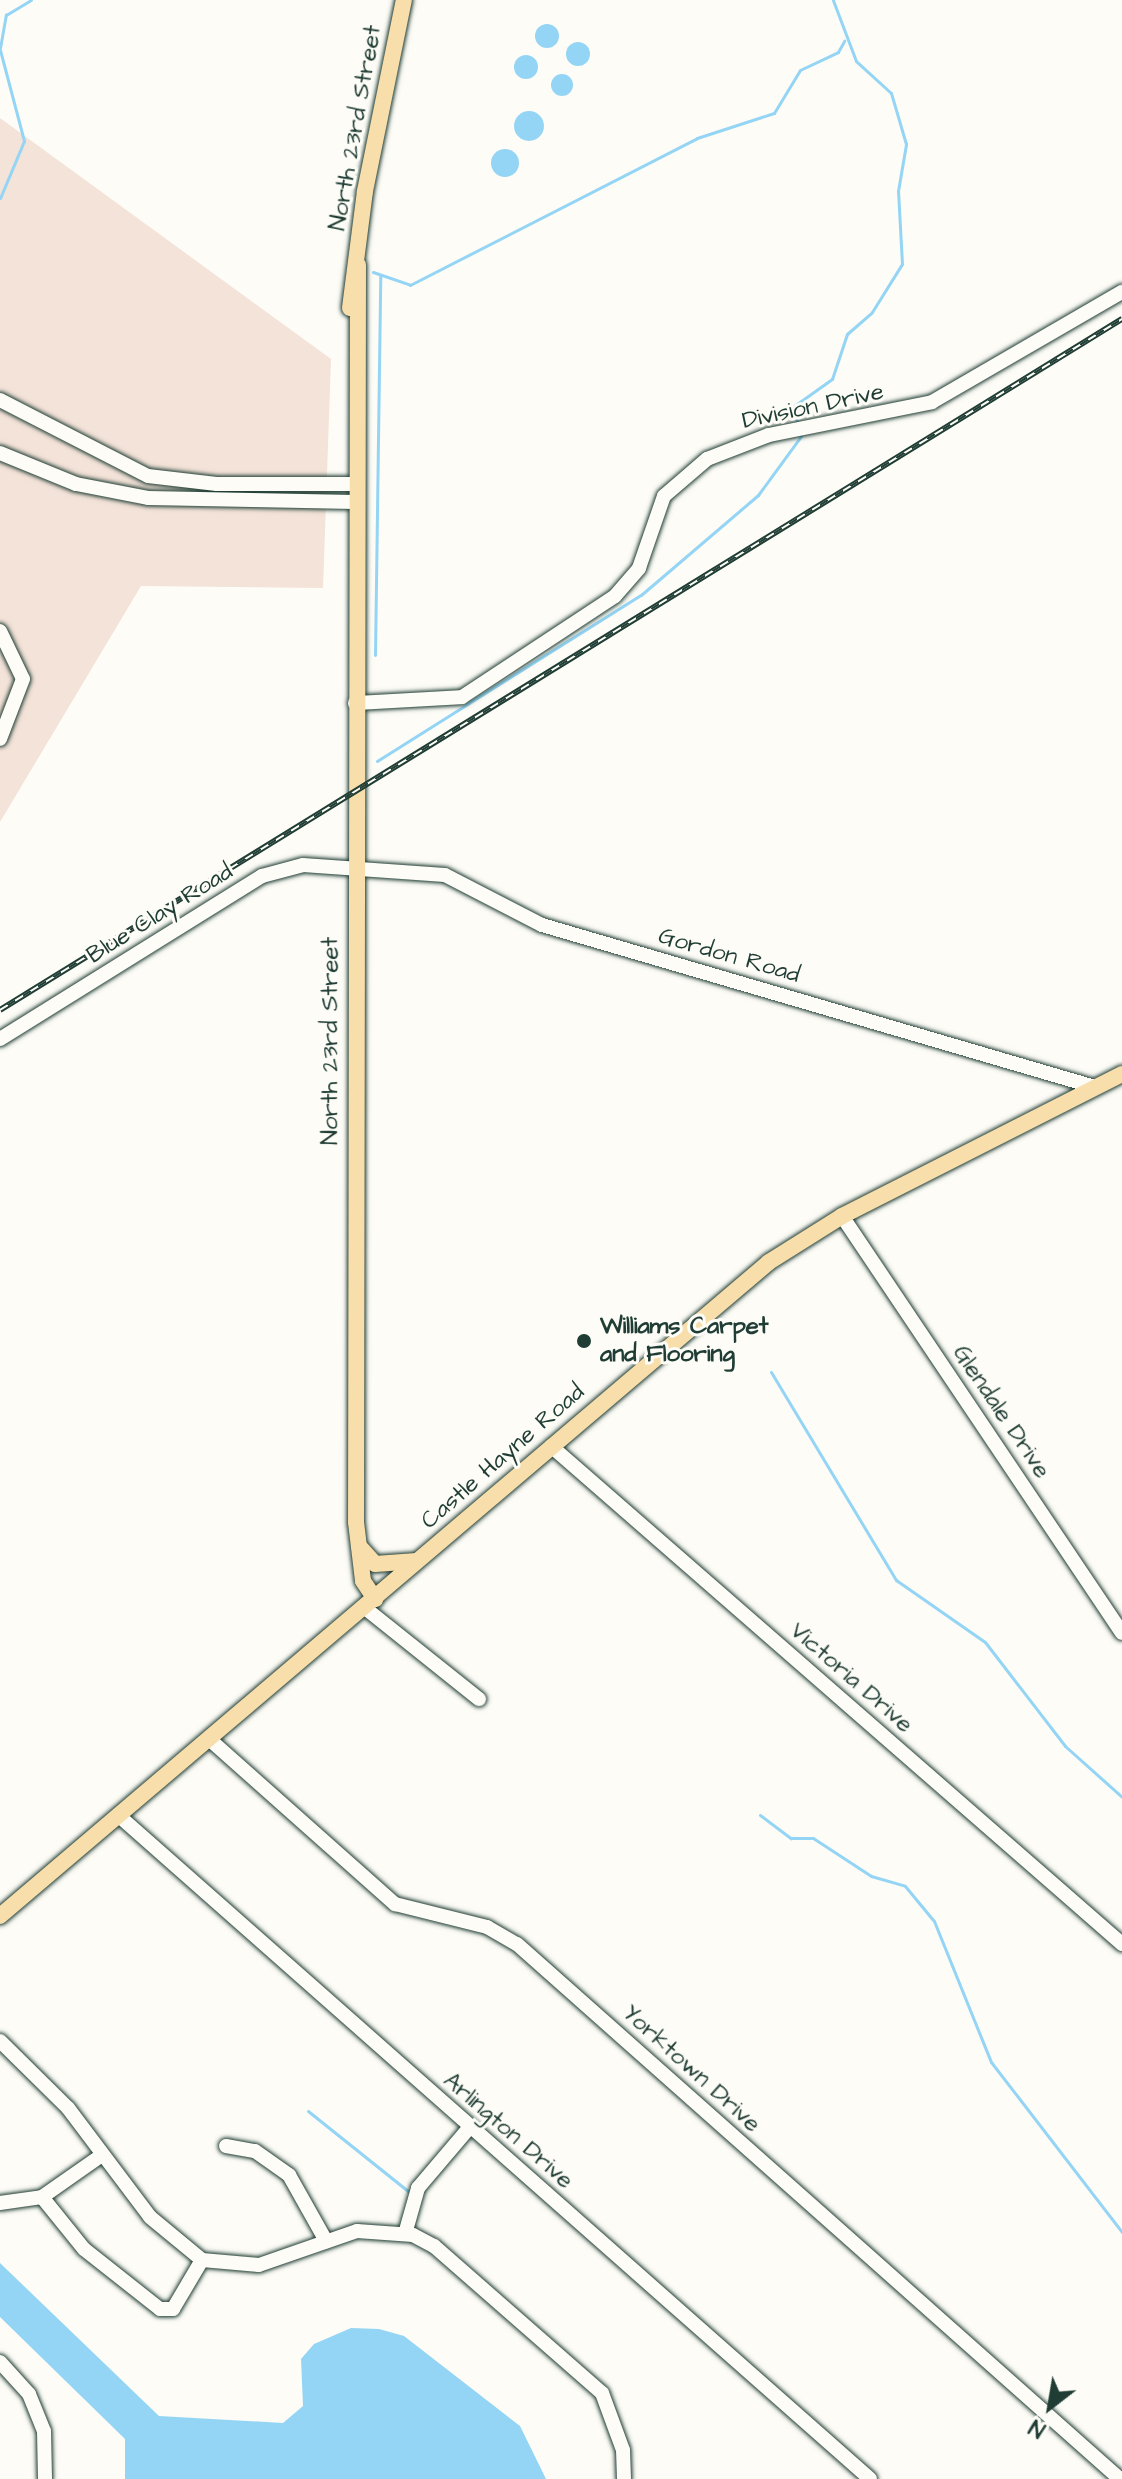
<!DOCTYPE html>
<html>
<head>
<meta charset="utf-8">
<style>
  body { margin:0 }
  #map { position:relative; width:1122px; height:2479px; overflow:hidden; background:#fdfcf7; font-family:"Architects Daughter",sans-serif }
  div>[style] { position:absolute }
  .built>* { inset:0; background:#f4e3d9 }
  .water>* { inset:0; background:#94d5f5 }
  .round { border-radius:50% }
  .stream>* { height:3px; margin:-1.5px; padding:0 1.5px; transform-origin:1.5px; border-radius:1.5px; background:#94d5f5 }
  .roads { filter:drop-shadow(0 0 2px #1f3d34) drop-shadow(0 0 2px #1f3d34) }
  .minor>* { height:14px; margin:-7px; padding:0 7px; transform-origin:7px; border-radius:7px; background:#fdfcf7 }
  .major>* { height:16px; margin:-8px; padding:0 8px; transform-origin:8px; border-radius:8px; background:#f8deab }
  .rail>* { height:6px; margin-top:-3px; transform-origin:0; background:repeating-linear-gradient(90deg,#fdfcf7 0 9px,#1f3d34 0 18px); box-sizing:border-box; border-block:2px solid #1f3d34 }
  .dots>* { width:22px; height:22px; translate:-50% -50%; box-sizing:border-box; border:4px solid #fdfcf7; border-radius:50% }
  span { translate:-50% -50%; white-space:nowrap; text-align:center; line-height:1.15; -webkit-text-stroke:6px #fdfcf7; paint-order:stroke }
  .street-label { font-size:24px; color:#1f3d34 }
  .poi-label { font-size:24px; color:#1f3d34; font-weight:700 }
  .left { translate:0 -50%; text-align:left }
  .north { position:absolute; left:1010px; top:2367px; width:80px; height:80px; -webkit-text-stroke:6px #fdfcf7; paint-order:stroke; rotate:211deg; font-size:22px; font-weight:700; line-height:32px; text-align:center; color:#1f3d34 }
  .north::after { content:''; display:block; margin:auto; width:28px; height:36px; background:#1f3d34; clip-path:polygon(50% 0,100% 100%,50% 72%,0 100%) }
</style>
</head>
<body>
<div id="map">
  <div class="built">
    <i style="clip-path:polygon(0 118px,331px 359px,323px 588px,141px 586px,0 822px)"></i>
  </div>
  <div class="water">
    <i class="round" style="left:535px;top:24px;width:24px;height:24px"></i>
    <i class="round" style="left:566px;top:42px;width:24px;height:24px"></i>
    <i class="round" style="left:514px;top:55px;width:24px;height:24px"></i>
    <i class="round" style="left:551px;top:74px;width:22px;height:22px"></i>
    <i class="round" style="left:514px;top:111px;width:30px;height:30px"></i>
    <i class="round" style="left:491px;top:149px;width:28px;height:28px"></i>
    <i style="clip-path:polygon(0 2263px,159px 2416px,283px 2423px,303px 2406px,301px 2359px,314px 2344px,351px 2328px,379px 2329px,404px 2336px,520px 2426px,546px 2479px,125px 2479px,125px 2439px,0 2317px)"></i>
  </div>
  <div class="stream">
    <i style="left:0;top:48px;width:34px;rotate:-80deg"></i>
    <i style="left:6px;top:15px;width:29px;rotate:-31deg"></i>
    <i style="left:0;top:50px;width:94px;rotate:75.2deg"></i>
    <i style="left:24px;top:141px;width:62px;rotate:112.8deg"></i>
    <i style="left:373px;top:272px;width:39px;rotate:19deg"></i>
    <i style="left:410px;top:285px;width:322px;rotate:-27.1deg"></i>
    <i style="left:697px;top:138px;width:81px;rotate:-18deg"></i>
    <i style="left:774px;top:113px;width:50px;rotate:-58.8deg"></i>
    <i style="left:800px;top:70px;width:42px;rotate:-25.3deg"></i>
    <i style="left:838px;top:52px;width:13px;rotate:-61deg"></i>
    <i style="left:797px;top:421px;width:15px;rotate:-101deg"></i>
    <i style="left:794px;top:406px;width:47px;rotate:-35.4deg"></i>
    <i style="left:832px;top:379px;width:47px;rotate:-71.6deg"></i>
    <i style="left:847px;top:334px;width:33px;rotate:-41deg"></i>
    <i style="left:872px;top:312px;width:57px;rotate:-58deg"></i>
    <i style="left:902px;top:264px;width:73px;rotate:-93.1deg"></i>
    <i style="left:898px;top:191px;width:48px;rotate:-80.3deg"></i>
    <i style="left:906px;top:144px;width:53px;rotate:-106.4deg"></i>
    <i style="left:891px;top:93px;width:47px;rotate:-137.6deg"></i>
    <i style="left:856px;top:61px;width:65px;rotate:-110.7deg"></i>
    <i style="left:375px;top:655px;width:380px;rotate:-89.2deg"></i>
    <i style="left:377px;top:761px;width:312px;rotate:-32.2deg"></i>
    <i style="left:641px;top:595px;width:154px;rotate:-40.5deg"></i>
    <i style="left:758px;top:495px;width:73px;rotate:-53.9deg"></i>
    <i style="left:771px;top:1372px;width:243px;rotate:59deg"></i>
    <i style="left:896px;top:1580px;width:108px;rotate:34.9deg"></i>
    <i style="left:985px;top:1642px;width:131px;rotate:52.4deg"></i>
    <i style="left:1065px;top:1746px;width:76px;rotate:41.8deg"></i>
    <i style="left:760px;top:1815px;width:39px;rotate:37deg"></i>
    <i style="left:791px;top:1838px;width:22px"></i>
    <i style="left:813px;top:1838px;width:69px;rotate:33.2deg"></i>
    <i style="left:871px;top:1876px;width:35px;rotate:16deg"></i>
    <i style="left:905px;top:1886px;width:45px;rotate:50.4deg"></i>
    <i style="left:934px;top:1921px;width:152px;rotate:68deg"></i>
    <i style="left:991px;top:2062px;width:215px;rotate:52.4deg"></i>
    <i style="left:308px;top:2111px;width:128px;rotate:38.7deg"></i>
  </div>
  <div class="roads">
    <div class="minor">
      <i style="left:0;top:400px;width:166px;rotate:27.2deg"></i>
      <i style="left:148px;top:476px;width:69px;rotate:6.6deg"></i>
      <i style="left:217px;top:484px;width:137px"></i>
      <i style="left:0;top:453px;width:82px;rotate:22.2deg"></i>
      <i style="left:76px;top:484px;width:73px;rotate:11deg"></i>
      <i style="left:148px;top:498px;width:207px;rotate:1.1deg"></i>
      <i style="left:0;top:631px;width:53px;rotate:64.4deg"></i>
      <i style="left:23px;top:679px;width:64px;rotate:111deg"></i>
      <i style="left:355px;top:703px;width:107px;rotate:-3.2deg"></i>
      <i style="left:462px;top:697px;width:183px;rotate:-33.4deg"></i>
      <i style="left:615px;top:596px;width:37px;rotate:-49deg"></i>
      <i style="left:639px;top:568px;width:76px;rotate:-70.9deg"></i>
      <i style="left:664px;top:496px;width:57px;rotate:-40.7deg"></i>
      <i style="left:707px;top:459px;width:66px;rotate:-21.2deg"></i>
      <i style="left:769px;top:435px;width:166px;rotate:-11.4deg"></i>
      <i style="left:932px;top:402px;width:220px;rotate:-30.1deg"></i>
      <i style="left:0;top:1039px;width:309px;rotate:-31.9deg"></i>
      <i style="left:262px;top:876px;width:42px;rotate:-15deg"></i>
      <i style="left:303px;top:865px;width:142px;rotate:4deg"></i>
      <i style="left:445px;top:875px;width:109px;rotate:27.3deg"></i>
      <i style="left:542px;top:925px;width:576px;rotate:16.33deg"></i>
      <i style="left:842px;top:1216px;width:502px;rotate:56.12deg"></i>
      <i style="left:551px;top:1446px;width:758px;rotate:41.09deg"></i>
      <i style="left:365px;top:1608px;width:146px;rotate:38.6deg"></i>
      <i style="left:209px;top:1739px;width:249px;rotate:41.6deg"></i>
      <i style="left:395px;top:1904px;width:95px;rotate:14deg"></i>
      <i style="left:487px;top:1927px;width:34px;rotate:30deg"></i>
      <i style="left:517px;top:1944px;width:806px;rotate:41.58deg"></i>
      <i style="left:118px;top:1815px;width:1003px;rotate:41.44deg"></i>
      <i style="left:0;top:2041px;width:95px;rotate:44.6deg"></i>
      <i style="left:68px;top:2108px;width:136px;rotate:53deg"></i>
      <i style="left:150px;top:2217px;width:67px;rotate:39.6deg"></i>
      <i style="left:202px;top:2260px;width:57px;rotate:5deg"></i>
      <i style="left:259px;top:2265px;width:104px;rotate:-19.1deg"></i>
      <i style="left:357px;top:2231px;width:56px;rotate:4.1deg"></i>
      <i style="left:413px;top:2235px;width:24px;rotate:28deg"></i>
      <i style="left:434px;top:2246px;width:223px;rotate:41.2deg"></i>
      <i style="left:602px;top:2393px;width:61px;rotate:69.8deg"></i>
      <i style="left:623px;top:2450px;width:29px;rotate:88deg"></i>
      <i style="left:226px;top:2146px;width:29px;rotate:10deg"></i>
      <i style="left:255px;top:2151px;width:42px;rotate:35.2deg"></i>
      <i style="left:289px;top:2175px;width:76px;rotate:60.7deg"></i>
      <i style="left:42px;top:2197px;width:67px;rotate:51.1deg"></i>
      <i style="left:84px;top:2249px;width:97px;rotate:38.3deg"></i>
      <i style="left:160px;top:2309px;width:13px"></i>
      <i style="left:173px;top:2309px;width:57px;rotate:-59.4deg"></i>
      <i style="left:0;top:2203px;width:42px;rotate:-8.1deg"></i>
      <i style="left:42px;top:2197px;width:73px;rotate:-35deg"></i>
      <i style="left:405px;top:2234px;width:48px;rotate:-74.2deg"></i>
      <i style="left:418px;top:2188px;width:80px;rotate:-49.6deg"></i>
      <i style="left:0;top:2362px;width:43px;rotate:47.8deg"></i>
      <i style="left:29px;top:2394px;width:40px;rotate:68deg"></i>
      <i style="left:44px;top:2431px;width:48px;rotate:88.8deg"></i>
    </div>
    <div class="major">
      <i style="left:358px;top:265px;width:1257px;rotate:90.09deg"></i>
      <i style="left:356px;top:1522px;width:59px;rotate:83.2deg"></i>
      <i style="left:363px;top:1581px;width:22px;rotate:56deg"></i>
      <i style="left:350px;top:308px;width:118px;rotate:-82.7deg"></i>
      <i style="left:365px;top:191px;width:195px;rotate:-78.5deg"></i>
      <i style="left:359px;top:1546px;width:24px;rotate:48deg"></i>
      <i style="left:375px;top:1564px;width:42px;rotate:-4.1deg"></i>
      <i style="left:0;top:1916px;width:1009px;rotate:-40.38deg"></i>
      <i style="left:769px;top:1262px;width:86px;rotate:-32.2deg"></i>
      <i style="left:842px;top:1216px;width:314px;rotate:-26.9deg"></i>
    </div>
  </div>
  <div class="rail">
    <i style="left:0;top:1010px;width:1318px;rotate:-31.63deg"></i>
  </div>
  <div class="dots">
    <i style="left:584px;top:1341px;background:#1f3d34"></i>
  </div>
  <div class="street-label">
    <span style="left:356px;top:128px;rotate:-80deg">North 23rd Street</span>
    <span style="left:813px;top:407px;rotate:-12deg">Division Drive</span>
    <span style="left:160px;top:914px;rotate:-32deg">Blue Clay Road</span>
    <span style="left:729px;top:956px;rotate:16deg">Gordon Road</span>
    <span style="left:331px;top:1041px;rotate:-90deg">North 23rd Street</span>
    <span style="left:1001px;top:1412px;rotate:56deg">Glendale Drive</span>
    <span style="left:503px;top:1457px;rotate:-41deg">Castle Hayne Road</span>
    <span style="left:851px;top:1678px;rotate:41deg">Victoria Drive</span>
    <span style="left:691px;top:2069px;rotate:42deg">Yorktown Drive</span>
    <span style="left:508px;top:2131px;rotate:41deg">Arlington Drive</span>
  </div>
  <div class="poi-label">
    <span class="left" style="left:600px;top:1341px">Williams Carpet<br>and Flooring</span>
  </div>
  <div class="north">N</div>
</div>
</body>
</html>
